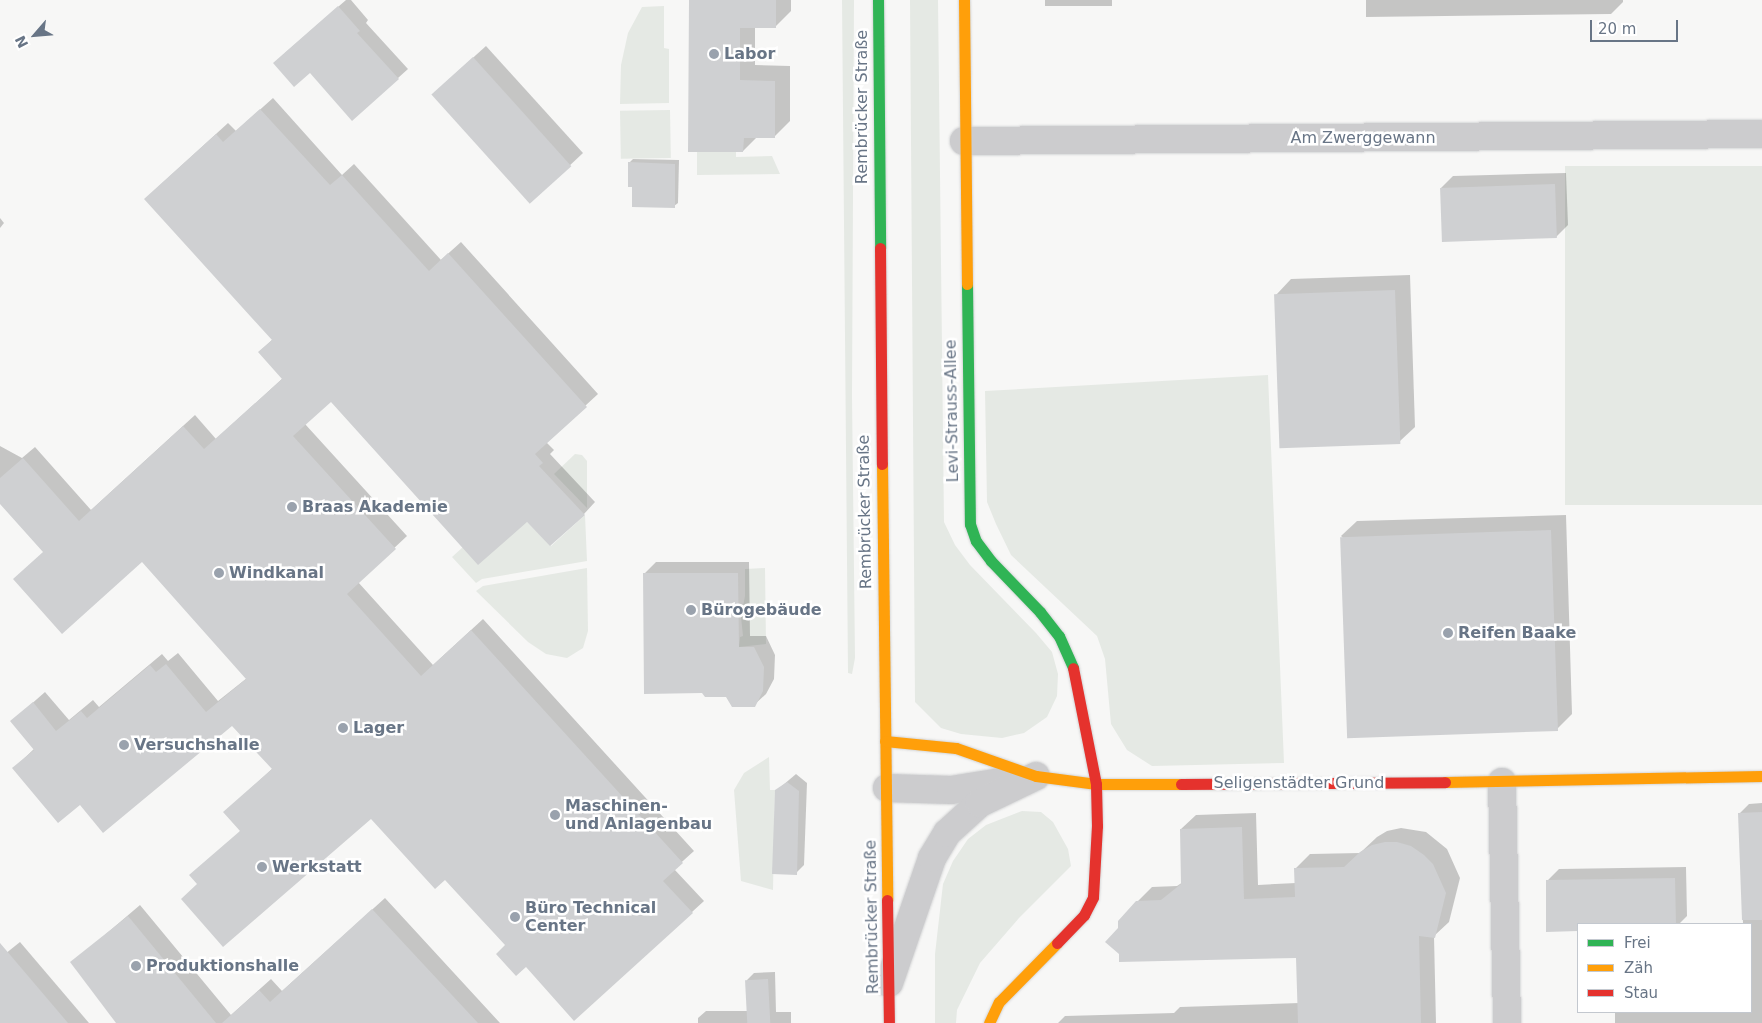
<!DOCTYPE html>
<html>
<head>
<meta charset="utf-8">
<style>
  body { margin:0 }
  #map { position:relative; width:1762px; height:1023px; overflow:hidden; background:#f7f7f6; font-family:"DejaVu Sans",sans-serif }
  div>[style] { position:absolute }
  .green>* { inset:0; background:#e5e9e4; transform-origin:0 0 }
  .shadow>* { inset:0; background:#0003; transform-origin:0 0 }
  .building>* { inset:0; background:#cfd0d2; transform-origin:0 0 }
  .roads { filter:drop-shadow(0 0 1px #d3d4d5) drop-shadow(0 0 1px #d3d4d5) }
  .street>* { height:28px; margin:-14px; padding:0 14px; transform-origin:14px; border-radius:14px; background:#ccccce }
  .fast>* { height:11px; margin:-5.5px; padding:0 5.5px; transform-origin:5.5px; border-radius:5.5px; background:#30b455 }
  .slow>* { height:11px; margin:-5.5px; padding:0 5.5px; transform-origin:5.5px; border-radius:5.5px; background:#ff9f0a }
  .jam>* { height:11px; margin:-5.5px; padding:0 5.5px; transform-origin:5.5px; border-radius:5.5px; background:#e5322d }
  .dots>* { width:14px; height:14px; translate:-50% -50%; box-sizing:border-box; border:2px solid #fff; border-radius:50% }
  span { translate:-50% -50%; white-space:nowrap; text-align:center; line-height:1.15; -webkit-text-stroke:5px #fff; paint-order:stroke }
  .poi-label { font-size:16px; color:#687586; font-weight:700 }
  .left { translate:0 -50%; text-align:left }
  .street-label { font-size:16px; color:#687586 }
  .legend { position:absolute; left:1577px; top:923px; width:175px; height:90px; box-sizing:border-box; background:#fff; border:1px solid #c3c8cf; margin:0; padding:6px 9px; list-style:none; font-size:15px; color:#687586 }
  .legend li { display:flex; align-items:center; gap:10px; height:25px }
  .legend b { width:25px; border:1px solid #c3c8cf }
  .north { position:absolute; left:10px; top:10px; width:50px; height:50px; -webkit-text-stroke:4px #fff; paint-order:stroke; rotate:243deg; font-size:14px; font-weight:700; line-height:20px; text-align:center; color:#687586 }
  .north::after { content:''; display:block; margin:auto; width:18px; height:22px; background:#687586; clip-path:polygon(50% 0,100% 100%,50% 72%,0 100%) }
  .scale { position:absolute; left:1590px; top:20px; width:88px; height:22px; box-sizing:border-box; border:2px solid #687586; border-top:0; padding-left:6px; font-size:15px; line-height:18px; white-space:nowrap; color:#687586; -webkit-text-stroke:4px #fff; paint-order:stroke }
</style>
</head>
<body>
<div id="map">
  <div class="green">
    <i style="clip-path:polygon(842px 0,854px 0,852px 396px,855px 658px,852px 674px,848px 673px)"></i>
    <i style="clip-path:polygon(910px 0,938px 0,944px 522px,955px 545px,970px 565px,1036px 633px,1052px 652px,1058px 674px,1057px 696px,1047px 717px,1024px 733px,1002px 738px,961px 734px,941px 728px,915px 702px)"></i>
    <i style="clip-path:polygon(664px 6px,664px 48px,669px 49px,669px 103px,620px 104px,621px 65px,628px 33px,642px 7px)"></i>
    <i style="left:670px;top:110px;width:48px;height:50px;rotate:89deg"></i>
    <i style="clip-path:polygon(736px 151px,736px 157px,772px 156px,780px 174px,697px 175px,697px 152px)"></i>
    <i style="left:1762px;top:166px;width:339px;height:197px;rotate:90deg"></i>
    <i style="clip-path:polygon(1268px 375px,1284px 763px,1152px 766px,1127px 750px,1111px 724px,1105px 659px,1097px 636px,1011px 555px,996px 524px,987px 502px,985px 391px)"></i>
    <i style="clip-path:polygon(575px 454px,582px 455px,587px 461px,587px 508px,554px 474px)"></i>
    <i style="clip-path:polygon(585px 515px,587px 561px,482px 579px,476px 583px,452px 557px,463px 547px,527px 522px,551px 546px)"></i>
    <i style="clip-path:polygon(587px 568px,588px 631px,583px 648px,567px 658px,546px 654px,528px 642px,476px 591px,483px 586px)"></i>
    <i style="clip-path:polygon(765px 568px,766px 644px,739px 647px,740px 637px,743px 636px,741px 617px,745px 596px,745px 569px)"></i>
    <i style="clip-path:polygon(769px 757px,770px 790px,775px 790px,773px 890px,741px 881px,734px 790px,744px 773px)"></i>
    <i style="clip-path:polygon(1022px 811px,1041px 812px,1053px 822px,1068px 849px,1071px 866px,1019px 918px,980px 963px,957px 1010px,956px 1023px,935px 1023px,935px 954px,943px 884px,953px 861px,968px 839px,986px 825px)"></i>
  </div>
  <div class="shadow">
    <i style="clip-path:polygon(346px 0,351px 0,368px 20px,366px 23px,408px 69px,398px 78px,310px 72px,285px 53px)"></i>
    <i style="clip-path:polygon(690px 0,791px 0,791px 11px,775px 27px,755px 27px,755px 65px,790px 66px,790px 121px,774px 137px,757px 137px,743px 151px)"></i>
    <i style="left:1045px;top:0;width:67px;height:6px"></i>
    <i style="clip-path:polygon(1366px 0,1623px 0,1623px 2px,1611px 14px,1366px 17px)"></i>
    <i style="clip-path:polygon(486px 46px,583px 153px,531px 202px,445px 83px)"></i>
    <i style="clip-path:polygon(273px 98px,342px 175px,354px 164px,441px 260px,461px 242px,598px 394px,546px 442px,554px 450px,550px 454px,595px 502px,584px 514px,527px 520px,331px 400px,305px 424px,407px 536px,358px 582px,433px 665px,483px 619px,694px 851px,674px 869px,704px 901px,692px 912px,506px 945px,445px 878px,371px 817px,198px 884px,241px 830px,225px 812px,273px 768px,232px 724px,81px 803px,14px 768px,35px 748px,12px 721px,45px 692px,69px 720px,93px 700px,99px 707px,162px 654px,168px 661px,178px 653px,218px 701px,247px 678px,142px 561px,45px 552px,0 502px,0 446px,22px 458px,35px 447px,91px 510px,195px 415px,216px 439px,283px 378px,259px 352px,273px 339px,158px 187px,228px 123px,236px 131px)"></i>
    <i style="clip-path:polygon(633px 159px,679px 160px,678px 203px,674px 206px,634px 186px,629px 163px)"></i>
    <i style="clip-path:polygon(1566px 173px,1568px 225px,1556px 237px,1441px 188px,1453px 176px)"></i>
    <i style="clip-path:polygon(0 218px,4px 223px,0 228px)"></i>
    <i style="clip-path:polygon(1410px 275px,1415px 427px,1399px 442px,1276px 295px,1291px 279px)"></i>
    <i style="clip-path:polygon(1566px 515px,1572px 714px,1557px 729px,1341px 536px,1357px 521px)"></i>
    <i style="clip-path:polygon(656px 562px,749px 562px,750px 636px,766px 636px,775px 655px,774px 679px,766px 694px,754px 705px,644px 574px)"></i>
    <i style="clip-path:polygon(796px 774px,807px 783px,804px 865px,796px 873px,776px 791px)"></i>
    <i style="clip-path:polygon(1762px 803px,1762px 1023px,1615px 1023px,1615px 1012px,1751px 1012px,1751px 924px,1743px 924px,1739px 814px,1749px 804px)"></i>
    <i style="clip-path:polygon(1256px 813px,1258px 885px,1296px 883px,1295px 869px,1310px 854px,1360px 853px,1377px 837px,1387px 831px,1401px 828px,1426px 832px,1447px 849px,1460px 878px,1449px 922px,1434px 936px,1436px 1023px,1058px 1023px,1065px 1016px,1174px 1013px,1180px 1007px,1299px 1003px,1298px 956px,1119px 929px,1137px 902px,1152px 887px,1177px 886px,1183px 882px,1181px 829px,1196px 815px)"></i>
    <i style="clip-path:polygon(1686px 867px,1687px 916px,1679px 924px,1578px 924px,1578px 930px,1548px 930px,1547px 881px,1559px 869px)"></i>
    <i style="clip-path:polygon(385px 898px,500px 1023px,118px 1023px,72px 963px,140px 905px,231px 1015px,271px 979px,282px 991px)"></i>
    <i style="clip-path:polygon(20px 942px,89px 1023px,0 1023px,0 958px)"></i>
    <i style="clip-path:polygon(775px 972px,776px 1012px,791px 1012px,791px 1023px,698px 1023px,698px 1018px,706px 1011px,748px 1011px,747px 980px,754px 973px)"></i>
  </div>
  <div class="building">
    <i style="clip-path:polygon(689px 0,776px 0,776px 28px,740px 28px,740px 80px,775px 81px,775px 138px,744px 138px,743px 152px,688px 152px)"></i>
    <i style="clip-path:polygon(338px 6px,360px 31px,357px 33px,399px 79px,352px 121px,310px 73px,294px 87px,273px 63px)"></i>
    <i style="left:473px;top:57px;width:147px;height:56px;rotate:48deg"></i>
    <i style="clip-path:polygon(260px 109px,330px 185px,342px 175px,429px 271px,448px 253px,587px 407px,535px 454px,543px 463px,539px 466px,585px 515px,550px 546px,527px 522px,478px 565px,331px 402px,293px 436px,396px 549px,347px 594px,421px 676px,471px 630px,683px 863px,663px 881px,693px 913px,574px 1021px,526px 967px,516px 976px,496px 954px,505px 945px,445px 880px,435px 889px,371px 819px,223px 947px,181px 899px,197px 884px,189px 875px,240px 831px,223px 812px,272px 769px,232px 726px,103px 833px,80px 805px,58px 823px,12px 768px,34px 750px,10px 721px,33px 702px,56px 731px,81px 711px,87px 718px,150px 665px,156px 672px,166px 664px,206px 712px,246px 679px,142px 562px,62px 634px,13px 579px,43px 552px,0 504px,0 478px,23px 458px,79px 521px,183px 426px,204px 449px,282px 379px,258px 352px,272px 340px,144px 199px,216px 134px,223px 142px)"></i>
    <i style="clip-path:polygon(628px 162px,675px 164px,675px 208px,632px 207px,632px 187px,628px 187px)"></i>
    <i style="left:1555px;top:184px;width:54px;height:115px;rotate:88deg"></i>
    <i style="left:1395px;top:290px;width:154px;height:121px;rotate:88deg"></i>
    <i style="left:1551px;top:530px;width:201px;height:211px;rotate:88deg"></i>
    <i style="clip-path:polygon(643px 573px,738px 573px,739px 647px,754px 647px,764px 667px,763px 691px,755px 707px,732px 707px,726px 697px,705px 697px,702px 693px,644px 694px)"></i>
    <i style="clip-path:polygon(787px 782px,799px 791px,797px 875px,772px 874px,775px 790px)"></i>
    <i style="clip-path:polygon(1762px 812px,1762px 920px,1742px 920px,1738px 813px)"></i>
    <i style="clip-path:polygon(1242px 827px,1244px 899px,1295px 897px,1294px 868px,1344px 867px,1360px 852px,1372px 845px,1385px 842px,1397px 842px,1411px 846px,1424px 855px,1433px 864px,1446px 893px,1435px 938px,1419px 936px,1421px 1023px,1298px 1023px,1296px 958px,1119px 962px,1119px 954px,1105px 942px,1118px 928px,1118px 921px,1136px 901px,1161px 900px,1181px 884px,1180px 829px)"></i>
    <i style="clip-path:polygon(1675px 878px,1676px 924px,1578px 924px,1578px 931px,1546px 932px,1546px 880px)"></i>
    <i style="clip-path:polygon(372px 909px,478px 1023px,222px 1023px,259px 990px,270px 1002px)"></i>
    <i style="clip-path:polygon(128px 916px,216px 1023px,116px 1023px,70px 962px)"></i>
    <i style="clip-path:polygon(0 943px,68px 1023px,0 1023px)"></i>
    <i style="left:768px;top:979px;width:44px;height:23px;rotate:87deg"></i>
  </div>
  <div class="roads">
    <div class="street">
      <i style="left:964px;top:141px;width:798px;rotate:-0.5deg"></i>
      <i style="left:1502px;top:782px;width:241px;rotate:88.8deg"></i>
      <i style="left:887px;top:788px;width:64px;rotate:1.8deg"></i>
      <i style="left:951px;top:790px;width:58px;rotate:-9deg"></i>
      <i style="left:889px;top:983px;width:132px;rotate:-71deg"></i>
      <i style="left:932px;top:858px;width:29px;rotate:-59deg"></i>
      <i style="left:947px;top:833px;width:45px;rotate:-42.3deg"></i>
      <i style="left:980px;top:803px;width:62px;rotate:-25.7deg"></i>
    </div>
    <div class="fast">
      <i style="left:878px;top:0;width:248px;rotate:89.5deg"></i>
      <i style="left:967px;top:284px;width:240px;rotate:89.3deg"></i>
      <i style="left:970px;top:524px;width:18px;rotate:71deg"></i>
      <i style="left:976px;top:541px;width:25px;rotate:53deg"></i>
      <i style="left:991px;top:561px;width:71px;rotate:46.1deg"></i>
      <i style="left:1040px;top:612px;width:31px;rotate:52deg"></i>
      <i style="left:1059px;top:636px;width:35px;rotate:66deg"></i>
    </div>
    <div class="slow">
      <i style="left:964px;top:0;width:284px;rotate:89.4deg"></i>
      <i style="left:882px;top:464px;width:436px;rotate:89.3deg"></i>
      <i style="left:885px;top:741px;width:71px;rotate:5.6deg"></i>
      <i style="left:956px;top:748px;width:85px;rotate:19.3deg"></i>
      <i style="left:1036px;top:776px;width:61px;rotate:7.6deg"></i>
      <i style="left:1096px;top:784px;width:85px"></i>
      <i style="left:1445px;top:782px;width:317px;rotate:-1.1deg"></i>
      <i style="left:989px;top:1023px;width:23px;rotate:-65deg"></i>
      <i style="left:999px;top:1002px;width:83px;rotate:-45.5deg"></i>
    </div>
    <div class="jam">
      <i style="left:880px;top:248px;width:216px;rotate:89.5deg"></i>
      <i style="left:1181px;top:784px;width:264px;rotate:-0.4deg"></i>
      <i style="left:887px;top:900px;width:123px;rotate:89.1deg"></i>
      <i style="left:1057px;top:943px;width:39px;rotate:-46deg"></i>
      <i style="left:1084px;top:915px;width:20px;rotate:-63deg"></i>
      <i style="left:1093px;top:897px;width:71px;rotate:-86.8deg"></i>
      <i style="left:1097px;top:826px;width:42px;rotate:-91.4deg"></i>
      <i style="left:1096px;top:784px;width:118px;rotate:-101.2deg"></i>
    </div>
  </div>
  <div class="dots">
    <i style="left:714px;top:54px;background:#9aa2ad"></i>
    <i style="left:292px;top:507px;background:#9aa2ad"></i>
    <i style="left:219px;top:573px;background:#9aa2ad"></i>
    <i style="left:691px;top:610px;background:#9aa2ad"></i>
    <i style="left:1448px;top:633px;background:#9aa2ad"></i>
    <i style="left:343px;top:728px;background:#9aa2ad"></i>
    <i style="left:124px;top:745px;background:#9aa2ad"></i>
    <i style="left:555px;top:815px;background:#9aa2ad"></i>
    <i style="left:262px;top:867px;background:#9aa2ad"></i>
    <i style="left:515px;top:917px;background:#9aa2ad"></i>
    <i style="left:136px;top:966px;background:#9aa2ad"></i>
  </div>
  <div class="poi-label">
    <span class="left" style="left:724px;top:54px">Labor</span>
    <span class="left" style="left:302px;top:507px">Braas Akademie</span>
    <span class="left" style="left:229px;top:573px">Windkanal</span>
    <span class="left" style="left:701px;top:610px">Bürogebäude</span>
    <span class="left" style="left:1458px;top:633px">Reifen Baake</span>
    <span class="left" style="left:353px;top:728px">Lager</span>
    <span class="left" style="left:134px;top:745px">Versuchshalle</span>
    <span class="left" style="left:565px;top:815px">Maschinen-<br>und Anlagenbau</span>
    <span class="left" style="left:272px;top:867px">Werkstatt</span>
    <span class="left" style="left:525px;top:917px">Büro Technical<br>Center</span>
    <span class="left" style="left:146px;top:966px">Produktionshalle</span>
  </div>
  <div class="street-label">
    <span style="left:862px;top:107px;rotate:-90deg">Rembrücker Straße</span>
    <span style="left:1363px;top:138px">Am Zwerggewann</span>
    <span style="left:952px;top:411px;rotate:-91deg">Levi-Strauss-Allee</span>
    <span style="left:865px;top:512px;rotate:-91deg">Rembrücker Straße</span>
    <span style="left:1299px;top:783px">Seligenstädter Grund</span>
    <span style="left:872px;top:917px;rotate:-91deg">Rembrücker Straße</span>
  </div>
  <ul class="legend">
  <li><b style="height:6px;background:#30b455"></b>Frei</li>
  <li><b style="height:6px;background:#ff9f0a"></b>Zäh</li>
  <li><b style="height:6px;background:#e5322d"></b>Stau</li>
  </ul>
  <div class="north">N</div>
  <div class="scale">20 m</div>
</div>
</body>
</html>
